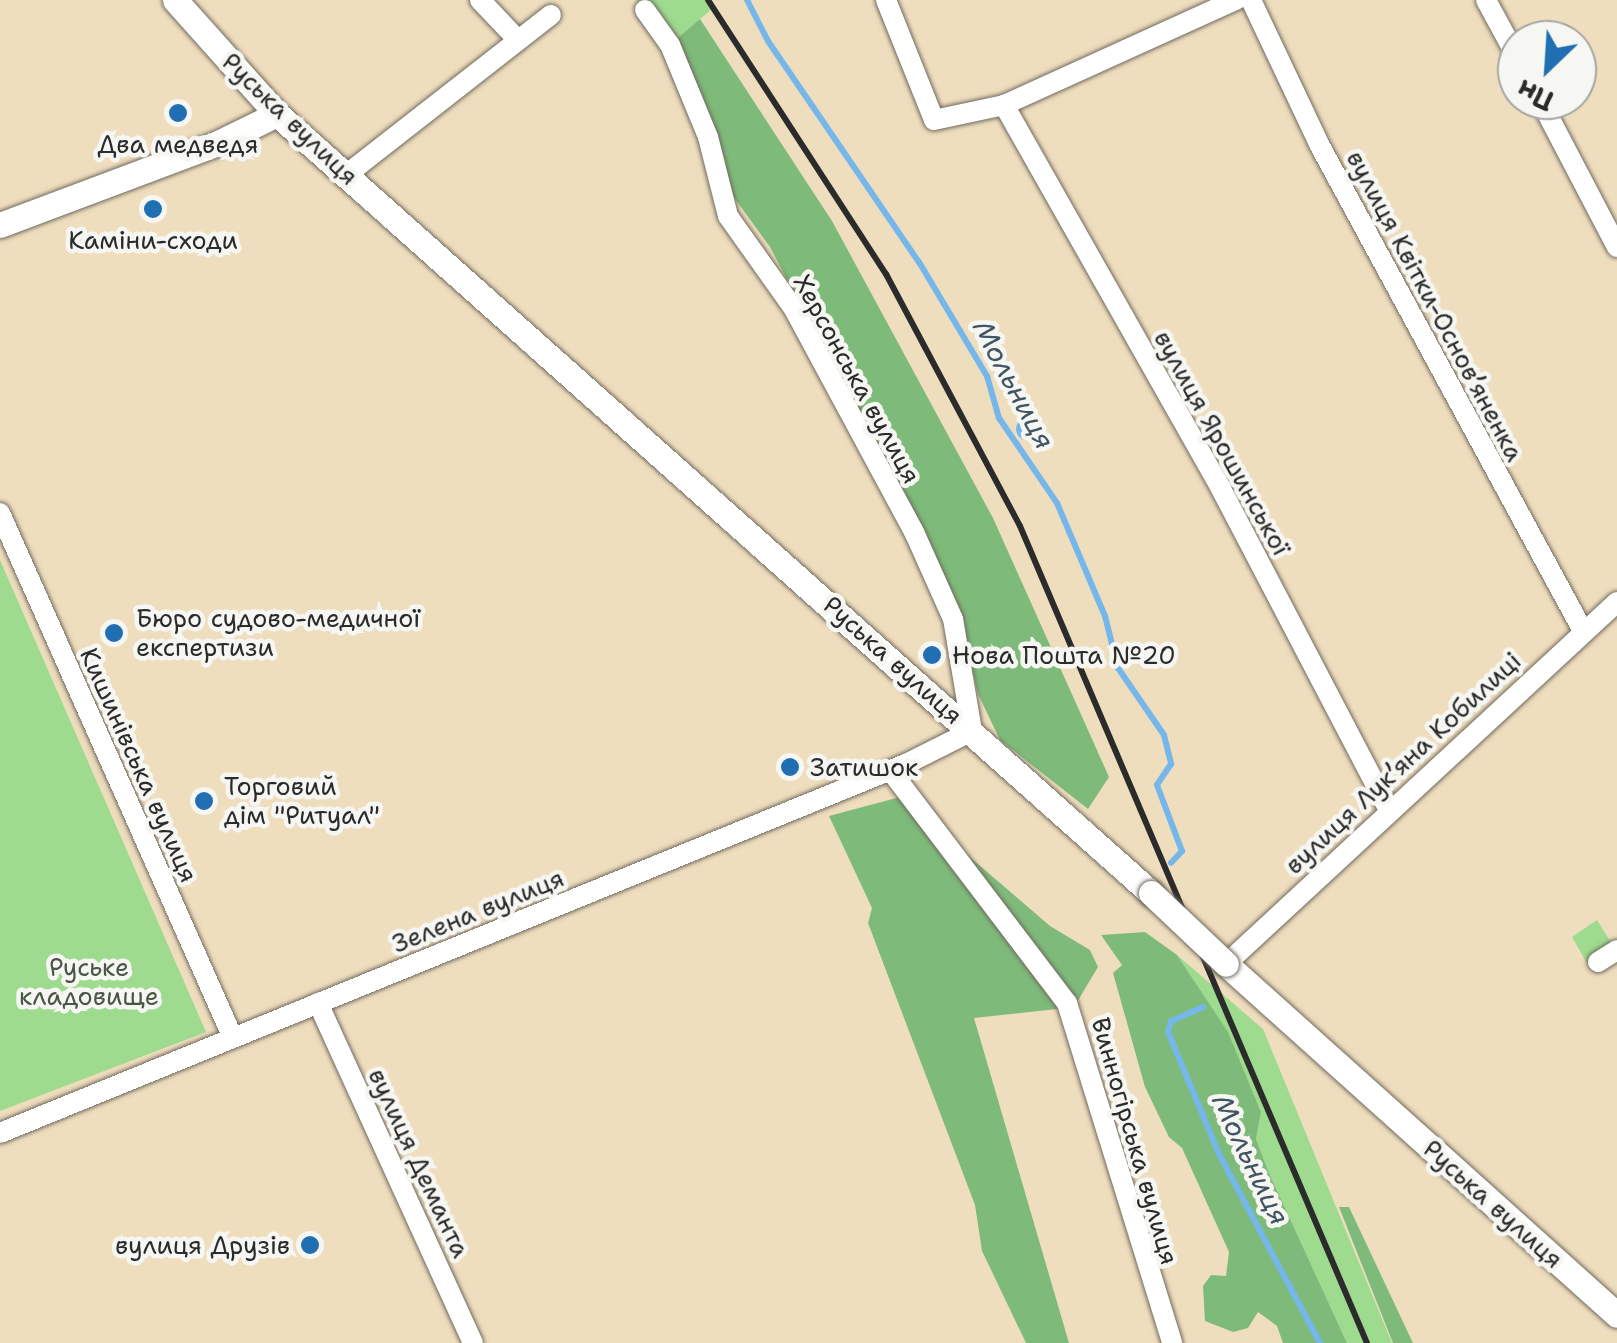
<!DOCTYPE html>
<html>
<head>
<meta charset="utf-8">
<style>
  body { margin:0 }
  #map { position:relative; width:1617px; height:1343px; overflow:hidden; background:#efdebe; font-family:"Shantell Sans",sans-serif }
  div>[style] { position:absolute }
  .green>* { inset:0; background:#9edb8f }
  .forest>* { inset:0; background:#7ebb7a }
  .water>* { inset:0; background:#75b7ea }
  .round { border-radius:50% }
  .stream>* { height:6px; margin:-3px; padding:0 3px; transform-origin:3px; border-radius:3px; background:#75b7ea }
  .roads { filter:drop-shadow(0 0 2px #706a5e) drop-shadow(0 0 2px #706a5e) }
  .minor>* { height:20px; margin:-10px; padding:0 10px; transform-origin:10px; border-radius:10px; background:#fff }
  .major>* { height:25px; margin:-12.5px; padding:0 12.5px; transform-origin:12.5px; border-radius:12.5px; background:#fff }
  .rail>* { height:6px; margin:-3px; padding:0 3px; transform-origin:3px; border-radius:3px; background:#2b2b2b }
  .bridges { filter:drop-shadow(0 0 2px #706a5e) drop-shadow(0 0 2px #706a5e) }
  .major-bridge>* { height:25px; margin:-12.5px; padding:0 12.5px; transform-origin:12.5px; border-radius:12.5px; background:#fff }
  .dots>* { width:28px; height:28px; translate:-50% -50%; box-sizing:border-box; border:5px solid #f6f6f2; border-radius:50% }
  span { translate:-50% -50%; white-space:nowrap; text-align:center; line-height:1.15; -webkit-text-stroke:9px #f6f6f2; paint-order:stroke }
  .street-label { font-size:25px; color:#2b2b2b }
  .poi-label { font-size:25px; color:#2b2b2b }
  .left { translate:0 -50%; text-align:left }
  .right { translate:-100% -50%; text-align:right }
  .park-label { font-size:25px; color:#485744 }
  .water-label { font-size:28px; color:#415564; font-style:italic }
  .north { position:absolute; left:1497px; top:20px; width:100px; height:100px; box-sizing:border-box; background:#f6f6f2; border:2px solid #a5a5a2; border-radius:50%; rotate:205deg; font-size:28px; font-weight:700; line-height:40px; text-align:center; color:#2b2b2b }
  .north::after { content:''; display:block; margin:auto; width:35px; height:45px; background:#1f6fb2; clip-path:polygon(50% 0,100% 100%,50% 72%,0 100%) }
</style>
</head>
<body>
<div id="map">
  <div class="green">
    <i style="clip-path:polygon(636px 0,706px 0,712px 9px,669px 45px)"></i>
    <i style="clip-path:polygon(0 560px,206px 1032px,0 1111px)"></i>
    <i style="clip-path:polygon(1597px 920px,1612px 944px,1588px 965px,1572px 937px)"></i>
    <i style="clip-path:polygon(1177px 955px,1263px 1029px,1392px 1343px,1347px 1343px,1269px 1173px,1256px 1139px,1261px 1112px,1228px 1033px)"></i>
  </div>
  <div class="forest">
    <i style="clip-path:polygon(700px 19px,832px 221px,993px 518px,1109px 777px,1088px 809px,1000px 740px,978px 694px,956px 602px,770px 247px,730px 192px,674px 41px)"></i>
    <i style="clip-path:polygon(900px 797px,1050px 926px,1090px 950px,1098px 967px,1074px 1007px,974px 1018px,1069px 1343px,1026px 1343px,982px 1251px,975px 1205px,868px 923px,872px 908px,829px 816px)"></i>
    <i style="clip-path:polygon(1145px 932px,1177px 955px,1228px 1032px,1261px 1112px,1256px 1139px,1269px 1173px,1347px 1343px,1283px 1343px,1277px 1326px,1258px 1312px,1248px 1328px,1233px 1332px,1205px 1321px,1203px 1286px,1211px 1275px,1226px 1276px,1229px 1252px,1182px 1148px,1169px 1137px,1145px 1087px,1113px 973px,1122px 965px,1101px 935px)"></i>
    <i style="clip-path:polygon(1339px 1207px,1349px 1207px,1413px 1343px,1393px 1343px)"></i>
  </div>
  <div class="water">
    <i class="round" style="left:1016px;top:418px;width:22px;height:22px"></i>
  </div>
  <div class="stream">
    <i style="left:747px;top:0;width:46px;rotate:62.9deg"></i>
    <i style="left:768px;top:41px;width:268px;rotate:55.7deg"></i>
    <i style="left:919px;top:262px;width:133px;rotate:59.2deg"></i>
    <i style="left:987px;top:376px;width:44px;rotate:74.1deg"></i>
    <i style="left:999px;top:418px;width:103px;rotate:55.7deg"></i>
    <i style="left:1057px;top:503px;width:123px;rotate:67deg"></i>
    <i style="left:1105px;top:616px;width:54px;rotate:76deg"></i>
    <i style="left:1118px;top:668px;width:81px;rotate:55.5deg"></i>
    <i style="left:1164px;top:735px;width:30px;rotate:76deg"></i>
    <i style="left:1171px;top:764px;width:25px;rotate:124deg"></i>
    <i style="left:1157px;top:785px;width:71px;rotate:69.3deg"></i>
    <i style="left:1182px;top:851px;width:16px;rotate:133deg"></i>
    <i style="left:1203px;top:1007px;width:35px;rotate:156deg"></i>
    <i style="left:1171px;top:1021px;width:11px;rotate:105deg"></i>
    <i style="left:1168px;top:1032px;width:132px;rotate:67.3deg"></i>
    <i style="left:1219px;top:1154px;width:214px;rotate:61.9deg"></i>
  </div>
  <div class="roads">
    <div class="minor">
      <i style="left:480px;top:0;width:55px;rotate:46.5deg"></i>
      <i style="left:886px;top:0;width:129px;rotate:68.2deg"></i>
      <i style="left:934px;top:120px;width:72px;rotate:-12.1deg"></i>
      <i style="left:1004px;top:105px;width:255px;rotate:-24.4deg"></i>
      <i style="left:1251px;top:0;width:161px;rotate:64.7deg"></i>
      <i style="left:1320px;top:146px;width:552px;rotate:61.53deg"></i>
      <i style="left:1486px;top:0;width:65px;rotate:61.5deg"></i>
      <i style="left:1540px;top:100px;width:166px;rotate:62.4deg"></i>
      <i style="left:1004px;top:105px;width:439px;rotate:60.5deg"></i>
      <i style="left:1220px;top:487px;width:362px;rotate:62.4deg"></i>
      <i style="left:346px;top:175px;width:260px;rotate:-38deg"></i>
      <i style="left:0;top:513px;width:574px;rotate:66.07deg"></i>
      <i style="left:890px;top:770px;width:293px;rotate:52.8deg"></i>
      <i style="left:1067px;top:1003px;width:356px;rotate:72.8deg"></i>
      <i style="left:1598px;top:962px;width:22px;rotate:-32deg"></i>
      <i style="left:1226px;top:964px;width:533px;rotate:-42.79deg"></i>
      <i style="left:318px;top:1003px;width:374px;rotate:65.5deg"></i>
      <i style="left:0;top:1133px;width:980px;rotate:-22.17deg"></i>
      <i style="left:908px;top:763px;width:72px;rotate:-26.6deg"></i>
      <i style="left:972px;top:731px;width:114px;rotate:-99.6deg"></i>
      <i style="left:953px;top:619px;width:95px;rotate:-114.1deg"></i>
      <i style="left:914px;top:532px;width:253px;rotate:-118.3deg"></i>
      <i style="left:794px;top:309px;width:114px;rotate:-125.4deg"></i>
      <i style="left:728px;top:216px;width:81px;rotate:-104.2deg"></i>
      <i style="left:708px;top:137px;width:100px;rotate:-112.4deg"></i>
      <i style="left:670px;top:45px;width:43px;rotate:-125.5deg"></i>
    </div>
    <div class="major">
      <i style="left:175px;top:0;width:153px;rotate:48.2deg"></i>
      <i style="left:277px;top:114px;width:1171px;rotate:41.71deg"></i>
      <i style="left:0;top:225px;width:233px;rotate:-20.6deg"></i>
      <i style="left:218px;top:143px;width:66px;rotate:-26.2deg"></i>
      <i style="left:1226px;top:964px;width:525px;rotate:41.91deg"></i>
    </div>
  </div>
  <div class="rail">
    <i style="left:708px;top:0;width:327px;rotate:57deg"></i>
    <i style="left:886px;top:274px;width:285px;rotate:62deg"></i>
    <i style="left:1020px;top:526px;width:888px;rotate:66.99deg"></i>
  </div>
  <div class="bridges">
    <div class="major-bridge">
      <i style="left:1151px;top:893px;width:103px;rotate:43.4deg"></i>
    </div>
  </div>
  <div class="dots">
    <i style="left:178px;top:113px;background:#1f6fb2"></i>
    <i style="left:153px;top:209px;background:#1f6fb2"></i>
    <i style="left:114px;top:633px;background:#1f6fb2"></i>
    <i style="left:932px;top:655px;background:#1f6fb2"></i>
    <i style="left:790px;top:767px;background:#1f6fb2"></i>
    <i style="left:204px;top:801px;background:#1f6fb2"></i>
    <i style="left:310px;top:1245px;background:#1f6fb2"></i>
  </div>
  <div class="street-label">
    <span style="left:290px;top:119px;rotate:44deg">Руська вулиця</span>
    <span style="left:1435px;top:306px;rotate:62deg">вулиця Квітки-Основʼяненка</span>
    <span style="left:857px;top:379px;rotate:61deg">Херсонська вулиця</span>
    <span style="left:1222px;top:443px;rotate:61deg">вулиця Ярошинської</span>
    <span style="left:893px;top:660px;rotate:42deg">Руська вулиця</span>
    <span style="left:1403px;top:763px;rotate:-43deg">вулиця Лукʼяна Кобилиці</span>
    <span style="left:139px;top:765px;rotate:66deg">Кишинівська вулиця</span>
    <span style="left:478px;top:911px;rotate:-22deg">Зелена вулиця</span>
    <span style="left:1135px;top:1141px;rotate:74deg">Винногірська вулиця</span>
    <span style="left:419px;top:1163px;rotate:65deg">вулиця Деманта</span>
    <span style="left:1493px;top:1204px;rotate:42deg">Руська вулиця</span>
  </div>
  <div class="poi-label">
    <span style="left:178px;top:144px">Два медведя</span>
    <span style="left:153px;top:240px">Каміни-сходи</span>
    <span class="left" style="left:136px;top:633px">Бюро судово-медичної<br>експертизи</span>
    <span class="left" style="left:952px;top:655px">Нова Пошта №20</span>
    <span class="left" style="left:810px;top:767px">Затишок</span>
    <span class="left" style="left:224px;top:801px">Торговий<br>дім "Ритуал"</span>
    <span class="right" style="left:290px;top:1245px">вулиця Друзів</span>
  </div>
  <div class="park-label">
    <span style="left:89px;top:982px">Руське<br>кладовище</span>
  </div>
  <div class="water-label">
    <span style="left:1014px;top:384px;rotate:62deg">Мольниця</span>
    <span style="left:1251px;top:1159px;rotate:64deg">Мольниця</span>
  </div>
  <div class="north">Пн</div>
</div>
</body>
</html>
